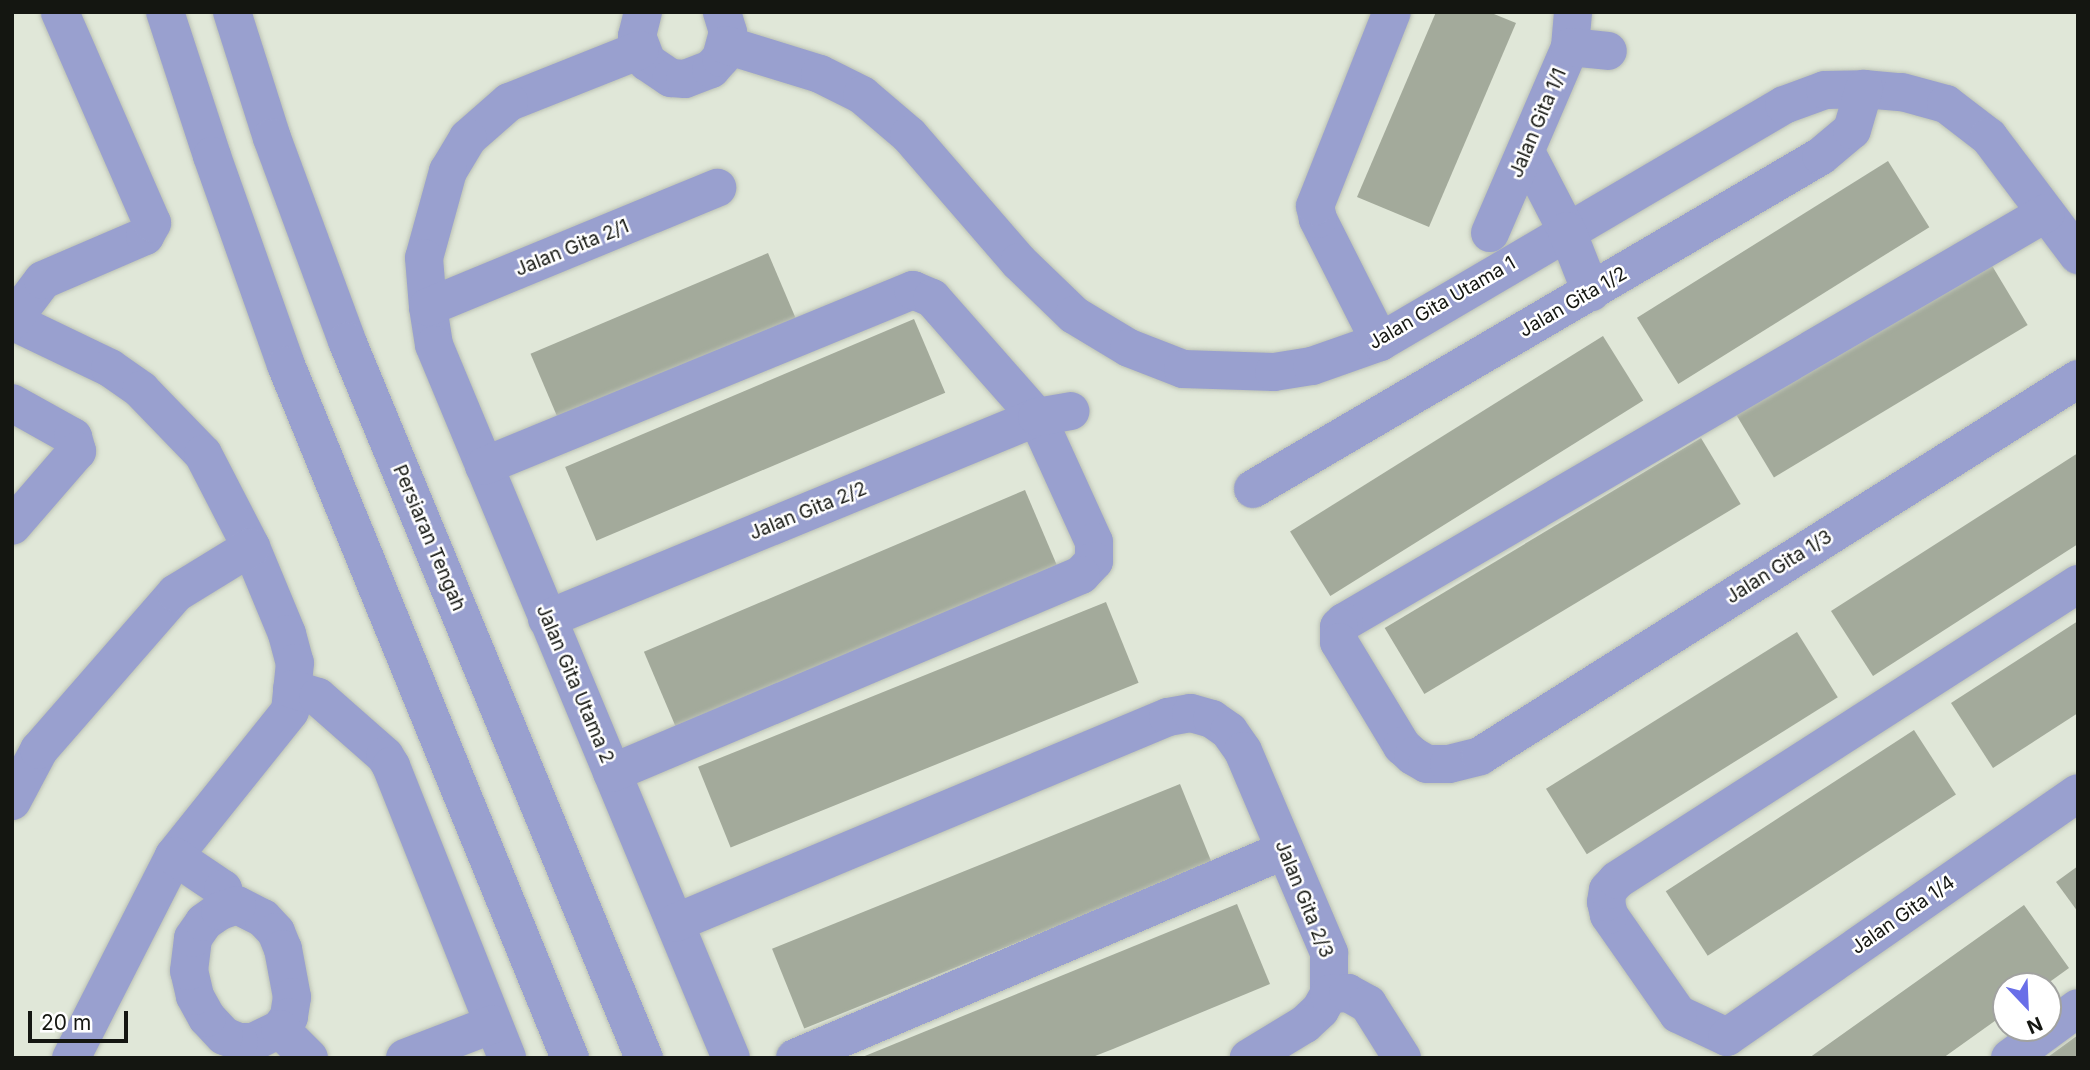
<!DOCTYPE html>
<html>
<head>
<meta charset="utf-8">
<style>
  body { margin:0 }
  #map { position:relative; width:2090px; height:1070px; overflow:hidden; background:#e0e7d8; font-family:Inter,sans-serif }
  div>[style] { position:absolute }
  .building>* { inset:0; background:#a3aa9b; transform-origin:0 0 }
  .roads { filter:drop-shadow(0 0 2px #bbc1b4) drop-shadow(0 0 2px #bbc1b4) }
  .minor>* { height:38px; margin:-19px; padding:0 19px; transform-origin:19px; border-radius:19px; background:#99a0cf }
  span { translate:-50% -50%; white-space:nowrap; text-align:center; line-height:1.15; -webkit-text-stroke:5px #fff; paint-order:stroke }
  .street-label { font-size:19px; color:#141611 }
  .frame { position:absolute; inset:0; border:14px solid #141611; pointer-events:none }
  .north { position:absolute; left:1992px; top:972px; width:70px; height:70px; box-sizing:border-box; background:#fff; border:2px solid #a1a2a0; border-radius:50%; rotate:157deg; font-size:19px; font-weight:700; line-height:28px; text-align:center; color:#141611 }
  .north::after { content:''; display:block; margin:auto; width:24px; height:32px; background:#696ee8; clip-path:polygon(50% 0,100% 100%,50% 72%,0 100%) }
  .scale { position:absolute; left:28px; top:1011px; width:100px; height:32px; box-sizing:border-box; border:4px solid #141611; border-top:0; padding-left:9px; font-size:21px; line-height:24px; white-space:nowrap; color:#141611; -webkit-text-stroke:5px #fff; paint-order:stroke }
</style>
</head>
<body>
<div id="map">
  <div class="building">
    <i style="clip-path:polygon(1436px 12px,1489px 12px,1516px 23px,1429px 227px,1357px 197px)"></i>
    <i style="left:1888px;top:161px;width:78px;height:296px;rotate:58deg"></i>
    <i style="left:768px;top:253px;width:75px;height:258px;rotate:67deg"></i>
    <i style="left:1988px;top:259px;width:77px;height:296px;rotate:59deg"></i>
    <i style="left:914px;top:319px;width:80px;height:379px;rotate:67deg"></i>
    <i style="left:1603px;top:336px;width:76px;height:369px;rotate:58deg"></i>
    <i style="left:1701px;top:438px;width:77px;height:369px;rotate:59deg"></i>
    <i style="clip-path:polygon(2078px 453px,2078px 544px,1873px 676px,1831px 611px)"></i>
    <i style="left:1025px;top:490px;width:83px;height:414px;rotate:67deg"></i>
    <i style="left:1106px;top:602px;width:87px;height:440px;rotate:68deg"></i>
    <i style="clip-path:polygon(2078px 621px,2078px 713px,1993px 768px,1951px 703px)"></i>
    <i style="left:1797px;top:632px;width:77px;height:296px;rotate:58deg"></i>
    <i style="left:1914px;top:730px;width:77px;height:296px;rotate:57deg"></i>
    <i style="left:1180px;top:784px;width:86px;height:440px;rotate:68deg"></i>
    <i style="clip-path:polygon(2078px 866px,2078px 912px,2056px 882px)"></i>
    <i style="clip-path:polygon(1237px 904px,1270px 984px,1113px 1049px,1090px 1058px,860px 1058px)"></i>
    <i style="clip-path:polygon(2024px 905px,2069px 968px,2044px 986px,2006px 986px,2006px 1013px,1943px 1058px,1809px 1058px)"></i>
    <i style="clip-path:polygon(2078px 1035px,2078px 1058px,2046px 1058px,2052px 1054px)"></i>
  </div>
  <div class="roads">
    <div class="minor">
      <i style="left:165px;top:12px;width:151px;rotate:71.9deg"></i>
      <i style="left:212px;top:156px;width:222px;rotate:70.5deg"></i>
      <i style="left:286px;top:365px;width:749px;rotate:67.72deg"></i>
      <i style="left:232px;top:12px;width:132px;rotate:72.4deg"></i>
      <i style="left:272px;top:138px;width:216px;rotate:69.7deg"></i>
      <i style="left:347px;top:341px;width:776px;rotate:67.5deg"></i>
      <i style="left:643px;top:12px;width:25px;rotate:104deg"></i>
      <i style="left:637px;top:36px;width:28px;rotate:69deg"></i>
      <i style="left:647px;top:62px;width:29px;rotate:34deg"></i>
      <i style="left:671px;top:78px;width:14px;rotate:4deg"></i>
      <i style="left:685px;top:79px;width:28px;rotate:-21deg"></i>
      <i style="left:711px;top:69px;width:15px;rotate:-48deg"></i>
      <i style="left:721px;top:58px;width:27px;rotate:-75deg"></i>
      <i style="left:728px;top:32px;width:21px;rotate:-107deg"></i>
      <i style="left:726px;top:45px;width:98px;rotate:17.1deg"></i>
      <i style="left:820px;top:74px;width:47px;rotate:26.6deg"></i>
      <i style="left:862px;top:95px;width:62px;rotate:40.4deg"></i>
      <i style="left:909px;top:135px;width:168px;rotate:49.1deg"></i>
      <i style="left:1019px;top:262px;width:76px;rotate:43.9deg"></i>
      <i style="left:1074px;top:315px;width:64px;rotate:31deg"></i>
      <i style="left:1129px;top:348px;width:58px;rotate:21.3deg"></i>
      <i style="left:1183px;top:369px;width:91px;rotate:1.9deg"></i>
      <i style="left:1274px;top:372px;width:38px;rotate:-9deg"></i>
      <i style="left:1312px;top:366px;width:72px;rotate:-19.4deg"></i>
      <i style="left:1380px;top:342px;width:468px;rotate:-30.4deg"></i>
      <i style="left:1784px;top:105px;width:44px;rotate:-20.1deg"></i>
      <i style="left:1825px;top:90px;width:39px;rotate:-1deg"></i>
      <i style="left:1864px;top:89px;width:38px;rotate:5deg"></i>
      <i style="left:1902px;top:92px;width:46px;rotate:15.3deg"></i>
      <i style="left:1946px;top:104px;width:54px;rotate:37.5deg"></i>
      <i style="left:1989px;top:137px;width:148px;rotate:53deg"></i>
      <i style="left:1570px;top:47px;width:35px;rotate:-85deg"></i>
      <i style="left:640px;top:50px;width:141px;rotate:158.3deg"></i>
      <i style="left:509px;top:102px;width:55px;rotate:138.7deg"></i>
      <i style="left:468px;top:138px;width:39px;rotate:121deg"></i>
      <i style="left:448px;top:171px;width:90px;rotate:105.4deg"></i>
      <i style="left:424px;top:258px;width:49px;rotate:85.3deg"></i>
      <i style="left:428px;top:307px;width:38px;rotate:81deg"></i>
      <i style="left:434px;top:345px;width:772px;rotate:67.39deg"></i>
      <i style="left:1526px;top:152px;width:89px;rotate:62.6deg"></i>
      <i style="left:1567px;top:231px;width:66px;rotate:68.5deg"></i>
      <i style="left:2046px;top:213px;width:812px;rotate:149.77deg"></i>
      <i style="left:1344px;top:622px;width:7px;rotate:135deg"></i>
      <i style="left:1339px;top:627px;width:15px;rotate:90deg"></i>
      <i style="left:1339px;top:642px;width:122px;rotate:58.8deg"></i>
      <i style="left:1402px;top:746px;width:15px;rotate:42deg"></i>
      <i style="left:1413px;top:756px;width:16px;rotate:30deg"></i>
      <i style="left:1427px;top:764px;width:22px"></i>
      <i style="left:1449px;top:764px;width:32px;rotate:-14deg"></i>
      <i style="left:1480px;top:756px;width:707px;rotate:-32.23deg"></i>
      <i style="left:1490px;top:233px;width:202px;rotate:-66.7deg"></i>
      <i style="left:1570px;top:47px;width:38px;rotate:6deg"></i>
      <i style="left:428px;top:307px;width:313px;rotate:-22.4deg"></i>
      <i style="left:12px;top:321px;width:109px;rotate:25.6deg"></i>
      <i style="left:110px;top:368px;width:38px;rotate:35deg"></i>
      <i style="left:141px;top:390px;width:89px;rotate:45.9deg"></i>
      <i style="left:203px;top:454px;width:105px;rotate:62.7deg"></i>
      <i style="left:251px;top:547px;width:94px;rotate:67.5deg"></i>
      <i style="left:287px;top:634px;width:30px;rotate:75deg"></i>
      <i style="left:295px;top:663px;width:48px;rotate:95.9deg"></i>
      <i style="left:290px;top:711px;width:186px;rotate:128.7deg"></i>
      <i style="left:174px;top:856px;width:227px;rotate:117deg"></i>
      <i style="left:12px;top:321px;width:51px;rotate:-52.9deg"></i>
      <i style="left:43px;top:280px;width:111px;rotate:-23.3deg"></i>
      <i style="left:145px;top:236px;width:15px;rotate:-62deg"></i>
      <i style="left:152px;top:223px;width:230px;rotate:-113.6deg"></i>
      <i style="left:1380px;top:342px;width:138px;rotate:-116.8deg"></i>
      <i style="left:1318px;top:219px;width:13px;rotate:-103deg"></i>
      <i style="left:1315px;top:206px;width:209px;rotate:-68.4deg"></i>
      <i style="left:12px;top:403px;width:70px;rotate:29.1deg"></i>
      <i style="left:73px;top:437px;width:15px;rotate:74deg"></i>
      <i style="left:77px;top:451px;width:99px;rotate:130.9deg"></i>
      <i style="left:484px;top:466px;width:464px;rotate:-22.3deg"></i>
      <i style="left:913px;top:290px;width:21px;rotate:23deg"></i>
      <i style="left:932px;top:298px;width:159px;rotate:48.6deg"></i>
      <i style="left:1037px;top:417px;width:137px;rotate:65.5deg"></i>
      <i style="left:1094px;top:542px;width:19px;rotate:90deg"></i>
      <i style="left:1094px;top:561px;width:19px;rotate:133deg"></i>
      <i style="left:1081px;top:575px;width:509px;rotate:157.11deg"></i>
      <i style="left:1253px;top:489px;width:658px;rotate:-30.38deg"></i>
      <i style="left:1821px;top:156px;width:40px;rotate:-40deg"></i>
      <i style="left:1852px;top:130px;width:43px;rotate:-73.7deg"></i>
      <i style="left:547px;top:619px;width:530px;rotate:-22.4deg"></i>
      <i style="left:1037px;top:417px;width:34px;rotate:-10deg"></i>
      <i style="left:292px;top:689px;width:27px;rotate:17deg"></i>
      <i style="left:318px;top:697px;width:89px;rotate:41.4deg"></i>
      <i style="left:385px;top:756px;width:12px;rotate:59deg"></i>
      <i style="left:391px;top:766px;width:314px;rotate:68.3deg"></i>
      <i style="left:12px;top:801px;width:58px;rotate:-62.1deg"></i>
      <i style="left:39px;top:750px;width:208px;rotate:-48.9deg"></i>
      <i style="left:176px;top:593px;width:88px;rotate:-31.5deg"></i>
      <i style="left:174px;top:856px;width:59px;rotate:34deg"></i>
      <i style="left:223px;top:889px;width:19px;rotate:72deg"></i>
      <i style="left:237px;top:905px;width:29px;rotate:27deg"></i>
      <i style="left:263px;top:918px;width:19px;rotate:47deg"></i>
      <i style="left:276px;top:932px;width:18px;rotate:68deg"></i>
      <i style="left:283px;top:949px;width:49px;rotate:79.4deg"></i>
      <i style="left:292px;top:997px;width:20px;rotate:99deg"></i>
      <i style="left:289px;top:1017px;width:15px;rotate:127deg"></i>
      <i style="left:280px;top:1029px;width:30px;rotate:154deg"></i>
      <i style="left:253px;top:1042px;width:14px;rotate:180deg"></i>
      <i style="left:239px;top:1042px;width:16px;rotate:-158deg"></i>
      <i style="left:224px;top:1036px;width:25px;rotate:-133deg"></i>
      <i style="left:207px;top:1018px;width:25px;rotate:-119deg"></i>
      <i style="left:195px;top:996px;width:26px;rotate:-103deg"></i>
      <i style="left:189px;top:971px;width:33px;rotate:-83deg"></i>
      <i style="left:193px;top:938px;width:19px;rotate:-55deg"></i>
      <i style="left:204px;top:922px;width:19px;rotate:-35deg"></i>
      <i style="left:220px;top:911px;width:18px;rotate:-19deg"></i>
      <i style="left:675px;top:923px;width:534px;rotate:-22.68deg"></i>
      <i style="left:1168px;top:717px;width:23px;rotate:-10deg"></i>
      <i style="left:1191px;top:713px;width:22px;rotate:16deg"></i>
      <i style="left:1212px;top:719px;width:21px;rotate:35deg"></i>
      <i style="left:1229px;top:731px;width:24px;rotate:55deg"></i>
      <i style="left:1243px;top:751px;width:220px;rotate:66.9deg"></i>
      <i style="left:1329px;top:953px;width:41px;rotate:90deg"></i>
      <i style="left:1329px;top:994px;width:18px;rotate:119deg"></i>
      <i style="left:1320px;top:1010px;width:21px;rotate:137deg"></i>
      <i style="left:1305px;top:1024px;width:66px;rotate:148.7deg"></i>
      <i style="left:1329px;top:994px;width:19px;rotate:-3deg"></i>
      <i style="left:1348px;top:993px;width:23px;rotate:29deg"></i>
      <i style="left:1368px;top:1004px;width:64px;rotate:57.8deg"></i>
      <i style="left:280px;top:1029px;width:41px;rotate:45deg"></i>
      <i style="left:1727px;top:1037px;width:54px;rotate:-154.9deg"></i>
      <i style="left:1678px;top:1014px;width:121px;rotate:-124.9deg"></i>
      <i style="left:1609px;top:915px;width:13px;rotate:-103deg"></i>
      <i style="left:1606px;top:902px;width:12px;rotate:-81deg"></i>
      <i style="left:1608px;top:890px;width:13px;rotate:-48deg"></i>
      <i style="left:1617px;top:880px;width:548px;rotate:-32.7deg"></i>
      <i style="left:1727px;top:1037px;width:427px;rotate:-34.8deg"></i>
      <i style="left:405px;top:1058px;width:94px;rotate:-21.1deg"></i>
      <i style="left:795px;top:1058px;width:532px;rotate:-23deg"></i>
      <i style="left:2010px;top:1058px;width:84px;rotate:-36.3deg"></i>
    </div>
  </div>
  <div class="street-label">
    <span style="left:1538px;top:123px;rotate:-67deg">Jalan Gita 1/1</span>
    <span style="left:572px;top:248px;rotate:-22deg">Jalan Gita 2/1</span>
    <span style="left:1573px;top:302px;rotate:-30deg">Jalan Gita 1/2</span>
    <span style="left:1442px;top:303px;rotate:-30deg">Jalan Gita Utama 1</span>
    <span style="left:808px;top:511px;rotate:-22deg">Jalan Gita 2/2</span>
    <span style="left:429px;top:538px;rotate:67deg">Persiaran Tengah</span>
    <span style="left:1779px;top:567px;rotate:-32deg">Jalan Gita 1/3</span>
    <span style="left:575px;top:684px;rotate:67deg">Jalan Gita Utama 2</span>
    <span style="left:1304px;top:899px;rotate:68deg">Jalan Gita 2/3</span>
    <span style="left:1903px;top:915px;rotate:-35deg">Jalan Gita 1/4</span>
  </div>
  <div class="frame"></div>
  <div class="north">N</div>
  <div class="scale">20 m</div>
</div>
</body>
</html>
